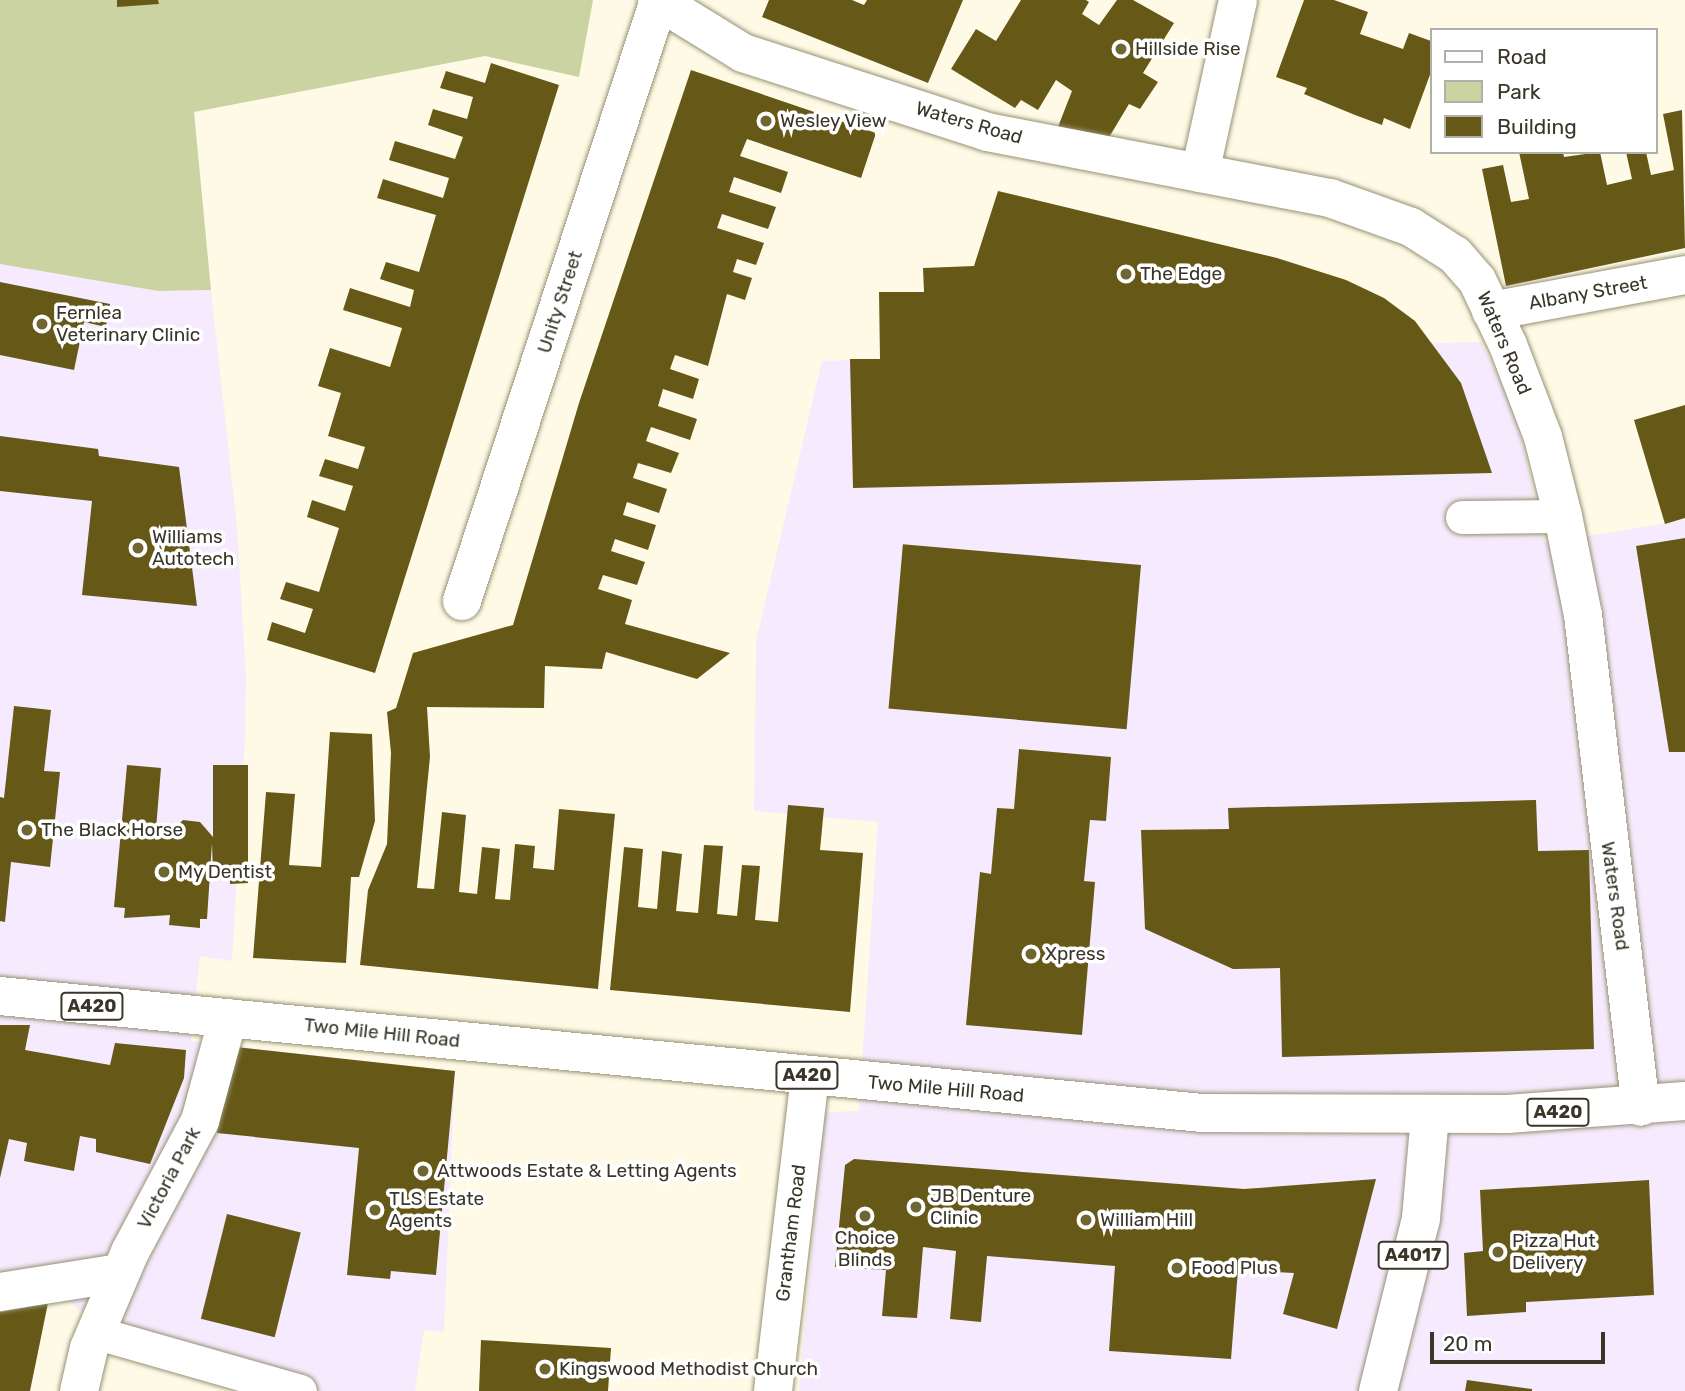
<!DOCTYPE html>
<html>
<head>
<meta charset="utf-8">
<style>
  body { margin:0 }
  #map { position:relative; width:1685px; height:1391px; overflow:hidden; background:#fefae6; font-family:Rubik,sans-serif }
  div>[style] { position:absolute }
  .commercial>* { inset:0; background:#f6eafe }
  .green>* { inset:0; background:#cbd3a3 }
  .building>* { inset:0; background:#665917; transform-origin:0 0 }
  .roads { filter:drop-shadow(0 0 2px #979173) drop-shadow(0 0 2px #979173) }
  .lane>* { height:33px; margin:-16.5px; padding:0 16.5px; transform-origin:16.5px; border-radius:16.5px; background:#fff }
  .street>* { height:38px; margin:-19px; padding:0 19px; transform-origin:19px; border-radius:19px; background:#fff }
  .primary>* { height:38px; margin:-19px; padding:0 19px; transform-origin:19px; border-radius:19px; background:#fff }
  .dots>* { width:19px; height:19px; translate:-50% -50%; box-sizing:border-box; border:4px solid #fff; border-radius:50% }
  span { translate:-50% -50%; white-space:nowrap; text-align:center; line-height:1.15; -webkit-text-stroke:7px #fff; paint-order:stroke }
  .shield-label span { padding:2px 5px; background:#fff; border:2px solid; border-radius:5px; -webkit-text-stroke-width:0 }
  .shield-label { font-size:18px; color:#393629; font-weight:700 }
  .poi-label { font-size:19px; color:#393629 }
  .left { translate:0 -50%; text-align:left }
  .street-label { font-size:19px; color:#393629 }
  .legend { position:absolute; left:1430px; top:28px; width:228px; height:126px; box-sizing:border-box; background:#fff; border:2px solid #b0afa9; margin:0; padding:9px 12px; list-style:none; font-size:21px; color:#393629 }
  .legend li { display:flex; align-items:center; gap:14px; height:35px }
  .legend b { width:35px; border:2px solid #b0afa9 }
  .scale { position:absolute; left:1430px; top:1332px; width:175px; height:32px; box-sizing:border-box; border:4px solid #393629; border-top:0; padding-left:9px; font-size:21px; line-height:24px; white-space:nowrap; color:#393629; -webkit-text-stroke:5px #fff; paint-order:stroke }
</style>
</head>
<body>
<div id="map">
  <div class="commercial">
    <i style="clip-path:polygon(0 264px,158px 291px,211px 290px,237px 527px,246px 677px,245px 739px,232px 961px,200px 956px,191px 1041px,455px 1071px,444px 1332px,424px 1330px,415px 1391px,260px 1391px,126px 1349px,60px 1293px,0 1302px)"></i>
    <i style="clip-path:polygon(1481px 342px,1516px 413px,1545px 543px,1685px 520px,1685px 1391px,799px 1391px,824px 1112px,859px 1111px,878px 822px,754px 811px,756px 641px,822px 361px)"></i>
  </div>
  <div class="green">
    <i style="clip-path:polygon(0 0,593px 0,579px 77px,485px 56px,194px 112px,211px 290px,158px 291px,0 264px)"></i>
  </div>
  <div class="building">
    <i style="clip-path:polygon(117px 0,158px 0,159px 4px,117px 7px)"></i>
    <i style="clip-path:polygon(769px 0,852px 0,864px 5px,867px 0,963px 0,928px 83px,762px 17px)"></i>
    <i style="clip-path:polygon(1021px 0,1086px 0,1089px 2px,1082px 14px,1099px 25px,1117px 0,1133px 0,1174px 23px,1143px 73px,1158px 82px,1140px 109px,1129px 104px,1108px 139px,1056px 132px,1072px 91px,1056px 80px,1038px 110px,1021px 100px,1015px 108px,951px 69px,976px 29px,996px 41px)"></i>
    <i style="clip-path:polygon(1304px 0,1334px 0,1368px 12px,1360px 34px,1403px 49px,1409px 33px,1431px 41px,1431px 72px,1410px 129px,1384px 118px,1382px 125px,1355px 115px,1304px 94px,1307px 88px,1276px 77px)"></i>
    <i style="clip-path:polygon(491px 63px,559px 85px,375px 673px,267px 640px,272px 622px,305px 633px,313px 609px,280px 599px,286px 582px,319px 592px,339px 528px,307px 517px,312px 500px,345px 511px,353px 486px,319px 476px,325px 459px,358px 469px,365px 447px,328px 436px,341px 393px,318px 386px,330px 348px,390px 367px,402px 328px,343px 310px,350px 288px,410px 307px,414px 290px,380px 279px,386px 262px,419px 272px,436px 215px,377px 198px,383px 179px,443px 198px,449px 178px,389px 160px,395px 141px,455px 159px,463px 137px,428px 125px,433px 109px,467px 119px,473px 97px,440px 88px,446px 71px,485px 83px)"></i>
    <i style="clip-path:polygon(691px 70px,876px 133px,861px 178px,747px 139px,740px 156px,788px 172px,781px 193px,734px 177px,729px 192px,776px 207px,768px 229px,722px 214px,717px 228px,764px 243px,756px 265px,737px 259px,733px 272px,752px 278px,745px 300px,727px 294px,708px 366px,675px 355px,670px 369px,699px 379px,693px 399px,663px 389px,658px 406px,697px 419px,690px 440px,651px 427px,646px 441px,679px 453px,671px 473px,638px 463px,633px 478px,667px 489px,659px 513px,627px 502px,623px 515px,656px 525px,648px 550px,615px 539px,611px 551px,645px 562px,637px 585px,603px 575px,598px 589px,632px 600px,625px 624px,730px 653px,697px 679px,606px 652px,602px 669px,545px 666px,544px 708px,427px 707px,430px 757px,417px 888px,434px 889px,442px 812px,466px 815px,459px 892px,477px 894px,482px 847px,500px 849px,495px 899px,510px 900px,515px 844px,535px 846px,533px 868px,554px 870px,559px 809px,615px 814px,598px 989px,360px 965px,368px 890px,387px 844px,391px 753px,387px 712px,396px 708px,413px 653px,513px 625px,579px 403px)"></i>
    <i style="clip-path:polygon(1682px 110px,1685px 248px,1506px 286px,1482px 169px,1503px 165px,1511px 202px,1529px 199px,1519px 152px,1563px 152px,1564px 157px,1600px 152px,1607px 185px,1632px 179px,1626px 152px,1646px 152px,1651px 175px,1674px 170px,1663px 114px)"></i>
    <i style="clip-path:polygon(998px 191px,1277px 258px,1346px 280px,1384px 298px,1415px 321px,1461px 383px,1492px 473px,853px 488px,850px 359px,880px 359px,879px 292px,924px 292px,923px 268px,974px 266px)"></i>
    <i style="clip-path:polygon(0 282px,110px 304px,106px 327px,84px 322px,74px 370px,0 355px)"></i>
    <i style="clip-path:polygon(1685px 405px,1685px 518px,1665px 524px,1634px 420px)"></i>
    <i style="clip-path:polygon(0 436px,98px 449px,99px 456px,179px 467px,197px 606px,82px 595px,92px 501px,0 491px)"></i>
    <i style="clip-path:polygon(1685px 538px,1685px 752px,1669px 752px,1636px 546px)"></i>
    <i style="left:1141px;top:565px;width:165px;height:239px;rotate:95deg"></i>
    <i style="clip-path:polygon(14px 706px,51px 710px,44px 771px,60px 772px,50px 867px,11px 862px,5px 922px,0 921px,0 797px,4px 798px)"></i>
    <i style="clip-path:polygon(330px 732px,372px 734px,375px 821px,359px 877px,351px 877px,346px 963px,253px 958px,266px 792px,295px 794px,289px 865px,321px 867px)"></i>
    <i style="clip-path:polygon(1019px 749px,1111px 757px,1106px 821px,1090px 820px,1084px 881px,1095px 882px,1082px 1035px,966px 1025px,980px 872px,991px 874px,997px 808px,1014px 809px)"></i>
    <i style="clip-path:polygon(127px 765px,161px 768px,156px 829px,172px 831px,183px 820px,200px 822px,213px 837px,213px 765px,248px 765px,248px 883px,230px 884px,230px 875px,213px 875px,212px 843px,207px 919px,200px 919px,200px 928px,169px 925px,170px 915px,124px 918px,125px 908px,114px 907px)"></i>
    <i style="clip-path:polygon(1536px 800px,1538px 851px,1589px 850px,1594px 1049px,1282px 1057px,1280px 968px,1233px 969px,1145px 929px,1141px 830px,1229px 829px,1228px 808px)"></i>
    <i style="clip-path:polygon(788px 805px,824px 808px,820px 850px,863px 853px,850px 1012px,610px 990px,624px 847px,643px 849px,638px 907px,657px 909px,662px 851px,682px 854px,676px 911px,698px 913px,704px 845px,723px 846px,717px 914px,737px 916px,742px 865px,760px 866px,755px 920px,778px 922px)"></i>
    <i style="clip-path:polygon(0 1025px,30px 1025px,25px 1050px,110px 1065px,115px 1043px,186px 1050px,184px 1078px,150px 1164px,96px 1152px,96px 1139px,80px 1136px,74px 1171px,24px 1161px,27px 1143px,9px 1139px,0 1178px)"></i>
    <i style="clip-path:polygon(227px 1046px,455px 1071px,436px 1275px,391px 1271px,390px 1279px,347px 1275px,359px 1148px,217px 1133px)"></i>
    <i style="clip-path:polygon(854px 1159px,1244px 1189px,1376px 1179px,1337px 1329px,1283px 1314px,1294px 1273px,1238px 1270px,1231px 1359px,1109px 1351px,1115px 1266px,987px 1256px,981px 1322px,950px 1319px,956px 1251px,923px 1247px,917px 1318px,882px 1316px,886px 1270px,835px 1267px,845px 1165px)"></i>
    <i style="clip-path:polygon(1649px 1180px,1654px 1295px,1526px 1302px,1526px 1312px,1467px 1316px,1464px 1253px,1483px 1251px,1480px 1190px)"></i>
    <i style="left:227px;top:1214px;width:76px;height:108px;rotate:14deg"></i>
    <i style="clip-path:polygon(48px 1303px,30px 1391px,0 1391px,0 1312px)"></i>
    <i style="clip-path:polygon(481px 1340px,611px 1348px,608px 1391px,479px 1391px)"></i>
    <i style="clip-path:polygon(1467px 1380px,1532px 1389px,1532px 1391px,1465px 1391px)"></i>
  </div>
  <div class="roads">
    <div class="lane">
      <i style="left:1462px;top:517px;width:101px;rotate:-0.6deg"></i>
      <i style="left:97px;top:1333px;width:211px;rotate:15.9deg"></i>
    </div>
    <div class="street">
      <i style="left:657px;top:0;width:101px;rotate:31.6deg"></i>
      <i style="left:743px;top:53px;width:256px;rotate:17.9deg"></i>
      <i style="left:987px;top:132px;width:349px;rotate:10.9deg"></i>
      <i style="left:1330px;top:198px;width:86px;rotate:19.7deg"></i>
      <i style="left:1411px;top:227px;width:52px;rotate:32.5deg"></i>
      <i style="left:1455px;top:255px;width:33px;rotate:49deg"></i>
      <i style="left:1477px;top:280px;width:72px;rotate:64.5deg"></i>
      <i style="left:1508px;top:345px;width:98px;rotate:69.2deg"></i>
      <i style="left:1543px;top:437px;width:81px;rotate:75.8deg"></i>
      <i style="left:1563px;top:516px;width:101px;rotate:78.6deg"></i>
      <i style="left:1583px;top:615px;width:495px;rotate:83.3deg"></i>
      <i style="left:1200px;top:173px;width:177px;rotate:-77.6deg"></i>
      <i style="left:1491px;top:311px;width:197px;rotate:-10.5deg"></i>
      <i style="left:462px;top:601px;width:629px;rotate:-71.85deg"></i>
      <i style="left:0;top:1292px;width:121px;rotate:-9deg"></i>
      <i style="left:79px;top:1391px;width:44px;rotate:-76.9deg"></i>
      <i style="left:89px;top:1348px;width:104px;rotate:-66.9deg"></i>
      <i style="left:130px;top:1252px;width:149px;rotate:-61.9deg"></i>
      <i style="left:200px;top:1121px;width:107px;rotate:-74.8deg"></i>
      <i style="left:773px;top:1391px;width:318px;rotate:-83.3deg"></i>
    </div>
    <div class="primary">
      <i style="left:0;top:996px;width:1207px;rotate:5.56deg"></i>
      <i style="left:1201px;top:1113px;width:306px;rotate:0.2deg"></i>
      <i style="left:1507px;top:1114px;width:178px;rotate:-4.2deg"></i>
      <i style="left:1378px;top:1391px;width:178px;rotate:-76deg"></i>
      <i style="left:1421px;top:1218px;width:102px;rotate:-85deg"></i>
    </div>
  </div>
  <div class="dots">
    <i style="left:1121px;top:49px;background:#706632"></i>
    <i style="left:766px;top:121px;background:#706632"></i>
    <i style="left:1126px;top:274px;background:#706632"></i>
    <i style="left:42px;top:324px;background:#706632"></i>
    <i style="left:138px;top:548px;background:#706632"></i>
    <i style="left:27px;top:830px;background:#706632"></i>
    <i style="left:164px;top:872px;background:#706632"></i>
    <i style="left:1031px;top:954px;background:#706632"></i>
    <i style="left:423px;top:1171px;background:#706632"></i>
    <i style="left:916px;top:1207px;background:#706632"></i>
    <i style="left:375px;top:1210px;background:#706632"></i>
    <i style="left:865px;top:1216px;background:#706632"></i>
    <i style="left:1086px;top:1220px;background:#706632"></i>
    <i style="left:1498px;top:1252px;background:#706632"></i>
    <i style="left:1177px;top:1268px;background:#706632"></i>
    <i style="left:545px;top:1369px;background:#706632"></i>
  </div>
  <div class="shield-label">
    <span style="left:92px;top:1006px">A420</span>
    <span style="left:807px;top:1075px">A420</span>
    <span style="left:1558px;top:1112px">A420</span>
    <span style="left:1413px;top:1255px">A4017</span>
  </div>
  <div class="poi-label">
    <span class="left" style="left:1135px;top:49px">Hillside Rise</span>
    <span class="left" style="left:780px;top:121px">Wesley View</span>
    <span class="left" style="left:1140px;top:274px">The Edge</span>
    <span class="left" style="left:56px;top:324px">Fernlea<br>Veterinary Clinic</span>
    <span class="left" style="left:152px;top:548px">Williams<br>Autotech</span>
    <span class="left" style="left:41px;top:830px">The Black Horse</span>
    <span class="left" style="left:178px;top:872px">My Dentist</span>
    <span class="left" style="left:1045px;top:954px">Xpress</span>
    <span class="left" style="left:437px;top:1171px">Attwoods Estate &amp; Letting Agents</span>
    <span class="left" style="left:930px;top:1207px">JB Denture<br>Clinic</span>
    <span class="left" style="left:389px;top:1210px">TLS Estate<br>Agents</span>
    <span class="left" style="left:1100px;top:1220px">William Hill</span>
    <span style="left:865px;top:1249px">Choice<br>Blinds</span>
    <span class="left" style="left:1512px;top:1252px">Pizza Hut<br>Delivery</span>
    <span class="left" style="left:1191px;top:1268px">Food Plus</span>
    <span class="left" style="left:559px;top:1369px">Kingswood Methodist Church</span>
  </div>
  <div class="street-label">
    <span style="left:969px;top:123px;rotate:16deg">Waters Road</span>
    <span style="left:1588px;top:293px;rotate:-10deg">Albany Street</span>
    <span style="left:560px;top:302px;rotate:-72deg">Unity Street</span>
    <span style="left:1504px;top:343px;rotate:67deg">Waters Road</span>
    <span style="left:1615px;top:896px;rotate:82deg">Waters Road</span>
    <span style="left:382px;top:1033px;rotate:6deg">Two Mile Hill Road</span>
    <span style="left:946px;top:1089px;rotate:5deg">Two Mile Hill Road</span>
    <span style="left:169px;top:1178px;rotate:-62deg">Victoria Park</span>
    <span style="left:791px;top:1233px;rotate:-83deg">Grantham Road</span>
  </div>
  <ul class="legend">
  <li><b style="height:9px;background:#fff"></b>Road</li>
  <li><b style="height:19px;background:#cbd3a3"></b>Park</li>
  <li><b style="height:19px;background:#665917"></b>Building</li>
  </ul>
  <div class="scale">20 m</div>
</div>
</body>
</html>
